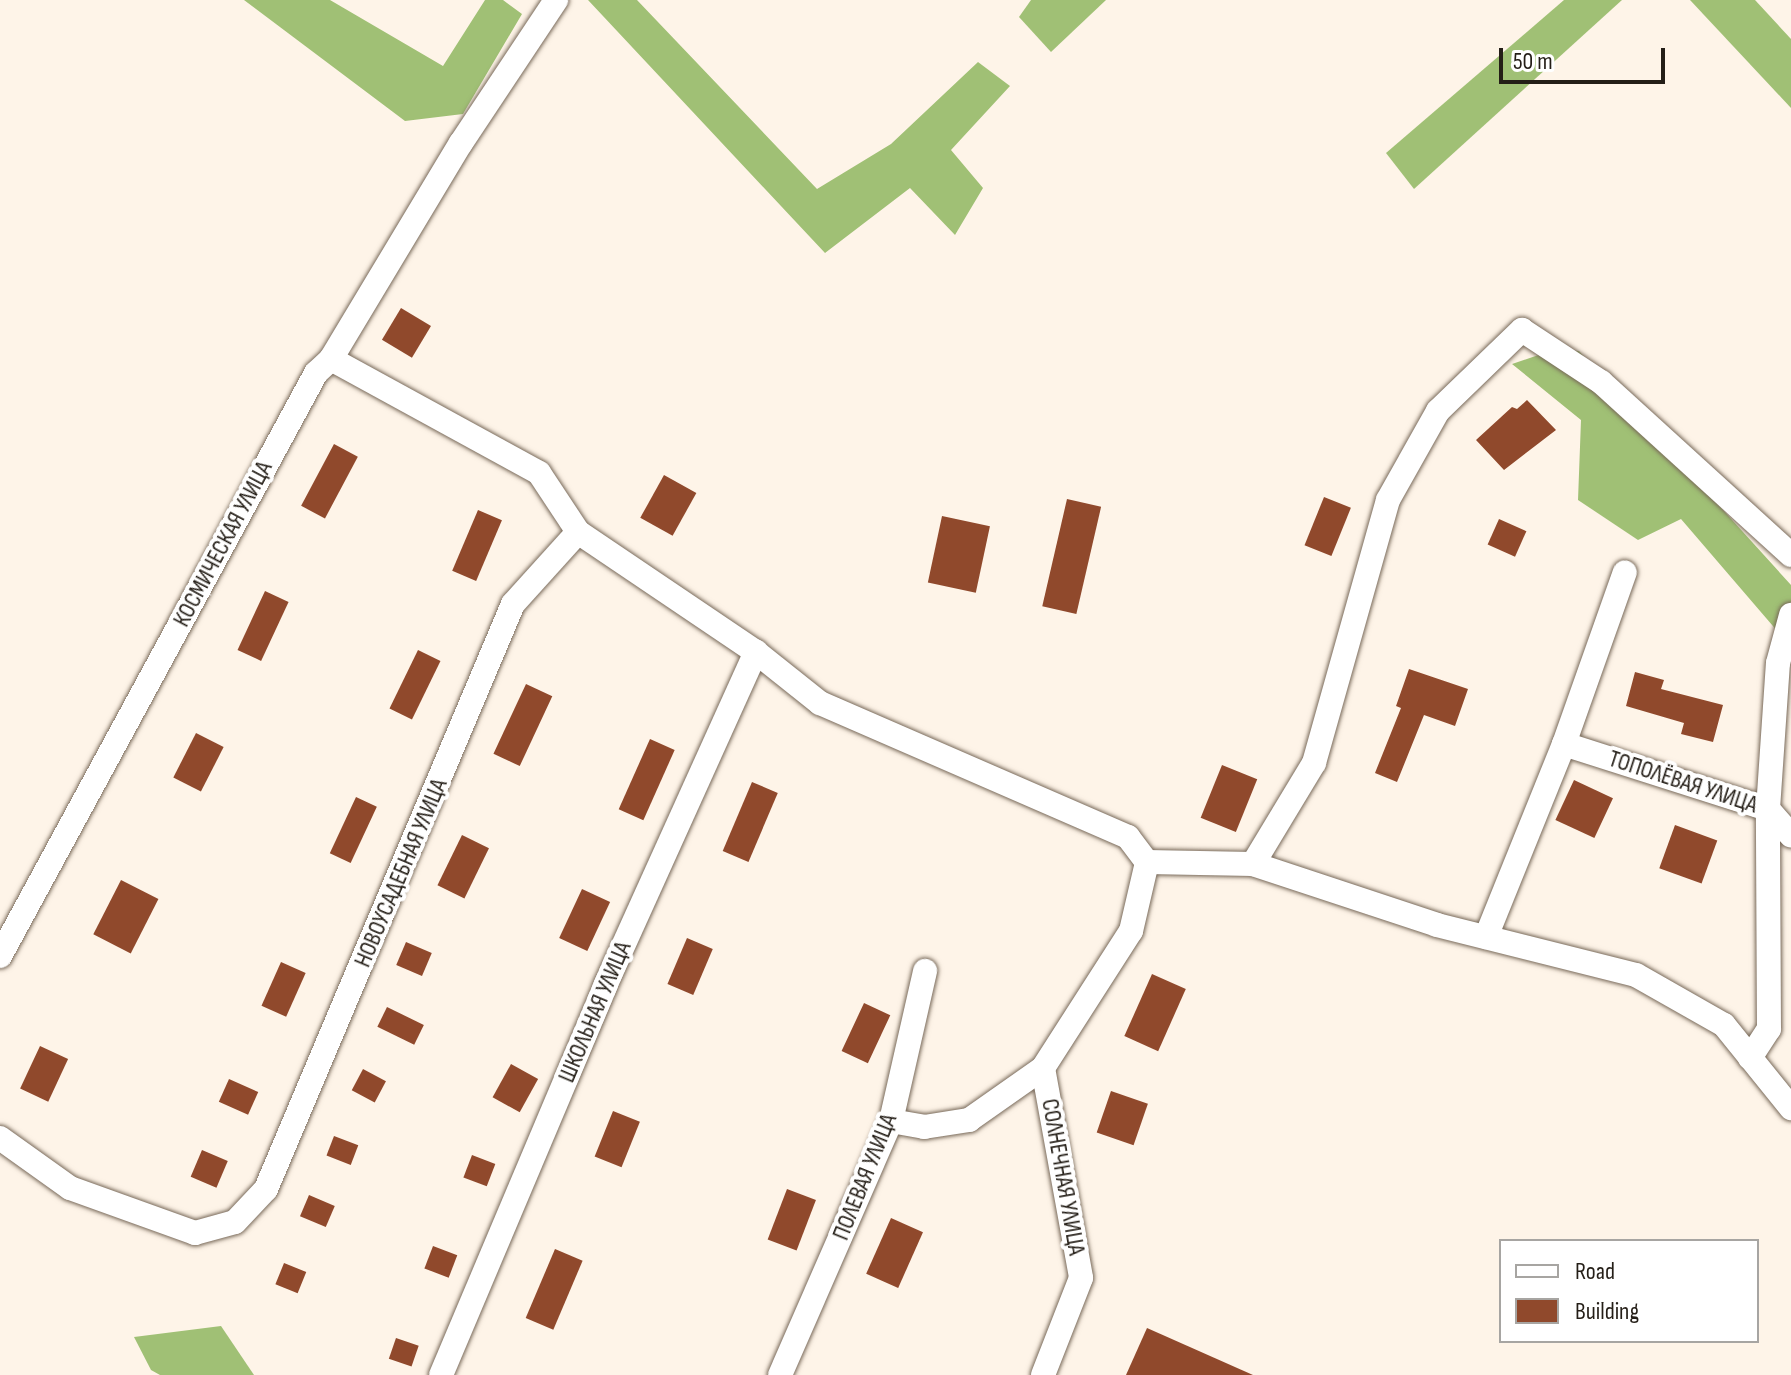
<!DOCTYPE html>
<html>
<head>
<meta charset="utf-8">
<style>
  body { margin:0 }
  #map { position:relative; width:1791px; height:1375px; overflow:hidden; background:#fef4e8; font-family:"Sofia Sans Condensed",sans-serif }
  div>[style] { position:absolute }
  .forest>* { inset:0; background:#a0c075 }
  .building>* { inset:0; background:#90492c; transform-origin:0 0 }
  .roads { filter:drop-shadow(0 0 2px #786959) drop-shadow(0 0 2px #786959) }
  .minor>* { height:24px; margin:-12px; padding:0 12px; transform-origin:12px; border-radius:12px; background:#fff }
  span { translate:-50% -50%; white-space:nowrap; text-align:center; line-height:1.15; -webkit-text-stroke:8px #fff; paint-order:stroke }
  .street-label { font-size:24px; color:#241e17 }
  .legend { position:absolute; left:1499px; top:1239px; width:260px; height:104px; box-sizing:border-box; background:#fff; border:2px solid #a7a5a2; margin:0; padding:10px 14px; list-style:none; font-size:24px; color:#241e17 }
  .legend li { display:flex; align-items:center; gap:16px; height:40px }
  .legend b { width:40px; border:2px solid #a7a5a2 }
  .scale { position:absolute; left:1499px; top:48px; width:166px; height:36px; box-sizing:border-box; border:4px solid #241e17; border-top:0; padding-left:10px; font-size:24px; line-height:28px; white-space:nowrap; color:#241e17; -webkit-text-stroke:6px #fff; paint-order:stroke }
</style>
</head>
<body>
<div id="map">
  <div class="forest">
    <i style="clip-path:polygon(244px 0,330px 0,443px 66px,485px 0,503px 0,522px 14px,463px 114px,405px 121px)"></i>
    <i style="clip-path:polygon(588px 0,637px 0,817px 189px,891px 144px,978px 62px,1010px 86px,951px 150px,983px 188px,955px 235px,910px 188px,825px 253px)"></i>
    <i style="clip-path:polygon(1031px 0,1106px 0,1051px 52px,1019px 17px)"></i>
    <i style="clip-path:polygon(1564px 0,1622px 0,1414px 189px,1386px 153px)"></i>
    <i style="clip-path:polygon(1690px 0,1755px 0,1791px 39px,1791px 108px)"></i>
    <i style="clip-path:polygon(1556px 349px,1579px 351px,1791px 585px,1791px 647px,1681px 519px,1638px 540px,1578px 500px,1581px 420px,1512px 364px)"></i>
    <i style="clip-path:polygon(221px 1326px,254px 1375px,160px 1375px,151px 1370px,134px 1337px)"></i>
  </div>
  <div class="building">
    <i style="left:401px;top:308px;width:35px;height:37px;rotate:31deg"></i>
    <i style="clip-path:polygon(1527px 400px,1556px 430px,1504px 470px,1476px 440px,1512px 407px,1517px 409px)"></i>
    <i style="left:334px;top:444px;width:27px;height:70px;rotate:28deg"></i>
    <i style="left:664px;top:475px;width:37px;height:49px;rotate:29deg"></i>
    <i style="left:1324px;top:497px;width:29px;height:52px;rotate:22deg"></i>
    <i style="left:1067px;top:499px;width:35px;height:110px;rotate:13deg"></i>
    <i style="left:478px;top:510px;width:26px;height:66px;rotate:23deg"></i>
    <i style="left:942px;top:516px;width:49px;height:68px;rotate:12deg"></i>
    <i style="left:1499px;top:519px;width:30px;height:28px;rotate:24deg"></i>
    <i style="left:265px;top:591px;width:26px;height:65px;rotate:25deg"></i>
    <i style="left:418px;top:650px;width:25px;height:65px;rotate:26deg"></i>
    <i style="clip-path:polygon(1409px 669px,1468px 689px,1455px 726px,1424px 715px,1397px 782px,1375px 773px,1401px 708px,1396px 706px)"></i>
    <i style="clip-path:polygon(1635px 672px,1664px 680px,1661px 689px,1723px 705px,1713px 742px,1681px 734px,1684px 723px,1626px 706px)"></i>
    <i style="left:526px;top:684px;width:29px;height:77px;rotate:25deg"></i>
    <i style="left:196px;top:733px;width:31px;height:50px;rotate:27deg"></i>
    <i style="left:650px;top:739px;width:27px;height:77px;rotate:24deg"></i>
    <i style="left:1222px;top:765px;width:38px;height:57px;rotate:22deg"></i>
    <i style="left:1574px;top:780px;width:43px;height:44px;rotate:25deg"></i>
    <i style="left:752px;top:782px;width:28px;height:75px;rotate:23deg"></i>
    <i style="left:356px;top:797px;width:23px;height:62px;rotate:25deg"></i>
    <i style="left:1675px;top:825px;width:45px;height:46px;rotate:20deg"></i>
    <i style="left:462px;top:835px;width:30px;height:56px;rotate:26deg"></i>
    <i style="left:121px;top:880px;width:42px;height:61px;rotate:27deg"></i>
    <i style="left:582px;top:889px;width:31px;height:54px;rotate:25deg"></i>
    <i style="left:687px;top:938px;width:28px;height:50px;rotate:23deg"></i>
    <i style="left:406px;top:942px;width:28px;height:25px;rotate:23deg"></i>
    <i style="left:281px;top:962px;width:27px;height:48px;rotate:24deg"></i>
    <i style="left:1152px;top:974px;width:37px;height:68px;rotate:24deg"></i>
    <i style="left:864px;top:1003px;width:29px;height:53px;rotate:25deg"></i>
    <i style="left:387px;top:1007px;width:41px;height:22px;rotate:26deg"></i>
    <i style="left:40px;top:1046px;width:31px;height:47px;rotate:25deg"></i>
    <i style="left:511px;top:1064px;width:31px;height:38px;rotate:29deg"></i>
    <i style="left:363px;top:1069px;width:26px;height:24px;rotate:28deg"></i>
    <i style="left:229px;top:1079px;width:32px;height:25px;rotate:24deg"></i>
    <i style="left:1111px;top:1091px;width:39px;height:44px;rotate:19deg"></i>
    <i style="left:613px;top:1111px;width:29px;height:49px;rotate:22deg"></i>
    <i style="left:334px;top:1136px;width:26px;height:21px;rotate:21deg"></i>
    <i style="left:202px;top:1150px;width:28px;height:29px;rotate:23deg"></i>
    <i style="left:472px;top:1155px;width:25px;height:24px;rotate:21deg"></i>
    <i style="left:787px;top:1189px;width:31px;height:54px;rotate:21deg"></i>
    <i style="left:309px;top:1195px;width:28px;height:23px;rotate:23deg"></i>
    <i style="left:891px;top:1218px;width:35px;height:61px;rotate:24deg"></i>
    <i style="left:433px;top:1246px;width:26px;height:24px;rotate:21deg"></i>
    <i style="left:555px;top:1249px;width:30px;height:75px;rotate:23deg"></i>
    <i style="left:284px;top:1263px;width:24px;height:23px;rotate:22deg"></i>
    <i style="clip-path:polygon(1147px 1328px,1253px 1375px,1126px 1375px)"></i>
    <i style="left:396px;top:1338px;width:24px;height:22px;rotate:19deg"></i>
  </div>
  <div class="roads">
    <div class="minor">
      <i style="left:331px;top:359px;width:237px;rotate:28.7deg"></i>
      <i style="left:539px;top:473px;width:71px;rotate:56.5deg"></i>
      <i style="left:578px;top:532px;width:215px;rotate:34deg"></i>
      <i style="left:756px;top:652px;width:82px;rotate:38.6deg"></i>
      <i style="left:820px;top:703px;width:336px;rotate:23.5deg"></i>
      <i style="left:1128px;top:837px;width:31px;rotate:53deg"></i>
      <i style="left:1564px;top:744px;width:214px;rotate:17.7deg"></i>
      <i style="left:1768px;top:809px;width:35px;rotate:49deg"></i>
      <i style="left:1147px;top:862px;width:106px;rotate:1.1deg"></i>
      <i style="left:1253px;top:864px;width:194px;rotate:18.3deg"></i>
      <i style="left:1437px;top:925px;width:205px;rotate:14.1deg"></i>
      <i style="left:1636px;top:975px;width:101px;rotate:29.6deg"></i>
      <i style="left:1724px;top:1025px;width:107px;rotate:51.1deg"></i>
      <i style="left:1253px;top:864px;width:118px;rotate:-58.9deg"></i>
      <i style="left:1314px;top:763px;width:273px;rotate:-74.3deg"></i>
      <i style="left:1388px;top:500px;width:102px;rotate:-60.7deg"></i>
      <i style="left:1438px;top:411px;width:117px;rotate:-44deg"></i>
      <i style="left:1522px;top:330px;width:95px;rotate:33.4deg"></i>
      <i style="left:1601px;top:382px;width:257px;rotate:42.3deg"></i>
      <i style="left:1486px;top:937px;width:208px;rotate:-68deg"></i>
      <i style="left:1564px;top:744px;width:182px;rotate:-70.5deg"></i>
      <i style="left:0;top:956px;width:663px;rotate:-61.54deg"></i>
      <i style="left:316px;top:373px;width:21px;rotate:-43deg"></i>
      <i style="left:331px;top:359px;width:252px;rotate:-59deg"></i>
      <i style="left:461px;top:143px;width:172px;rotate:-56.4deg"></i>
      <i style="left:1750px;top:1058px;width:35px;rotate:-57deg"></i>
      <i style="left:1769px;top:1029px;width:220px;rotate:-90.3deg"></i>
      <i style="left:1768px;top:809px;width:146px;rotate:-86.1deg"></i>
      <i style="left:1778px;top:663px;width:50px;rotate:-74.8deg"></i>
      <i style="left:1043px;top:1068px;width:213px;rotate:79.7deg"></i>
      <i style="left:1081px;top:1278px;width:104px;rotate:111.4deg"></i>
      <i style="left:891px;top:1121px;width:34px;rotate:10deg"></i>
      <i style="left:924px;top:1127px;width:46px;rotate:-8.8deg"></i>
      <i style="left:969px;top:1120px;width:90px;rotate:-35.1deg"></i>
      <i style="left:1043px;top:1068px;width:163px;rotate:-57.3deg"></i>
      <i style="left:1131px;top:931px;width:71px;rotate:-76.9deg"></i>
      <i style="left:0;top:1138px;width:86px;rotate:35.5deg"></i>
      <i style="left:70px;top:1188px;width:133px;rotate:19.8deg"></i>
      <i style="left:195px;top:1233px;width:41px;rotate:-15.4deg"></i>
      <i style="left:235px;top:1222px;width:45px;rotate:-46.8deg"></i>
      <i style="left:266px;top:1189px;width:635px;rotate:-67.11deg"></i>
      <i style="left:513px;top:604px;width:97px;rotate:-47.9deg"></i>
      <i style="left:441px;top:1375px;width:422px;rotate:-67.1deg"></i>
      <i style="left:605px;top:986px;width:367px;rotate:-65.7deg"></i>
      <i style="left:780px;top:1375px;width:277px;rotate:-66.4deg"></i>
      <i style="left:891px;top:1121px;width:154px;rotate:-77.2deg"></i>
    </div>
  </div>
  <div class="street-label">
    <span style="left:223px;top:544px;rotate:-62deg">КОСМИЧЕСКАЯ УЛИЦА</span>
    <span style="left:1683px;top:782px;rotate:18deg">ТОПОЛЁВАЯ УЛИЦА</span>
    <span style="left:401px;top:873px;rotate:-67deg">НОВОУСАДЕБНАЯ УЛИЦА</span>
    <span style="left:595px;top:1012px;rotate:-67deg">ШКОЛЬНАЯ УЛИЦА</span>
    <span style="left:865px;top:1177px;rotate:-68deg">ПОЛЕВАЯ УЛИЦА</span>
    <span style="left:1063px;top:1177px;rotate:80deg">СОЛНЕЧНАЯ УЛИЦА</span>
  </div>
  <ul class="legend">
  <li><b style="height:10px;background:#fff"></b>Road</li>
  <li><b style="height:22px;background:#90492c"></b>Building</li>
  </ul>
  <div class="scale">50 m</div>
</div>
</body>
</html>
